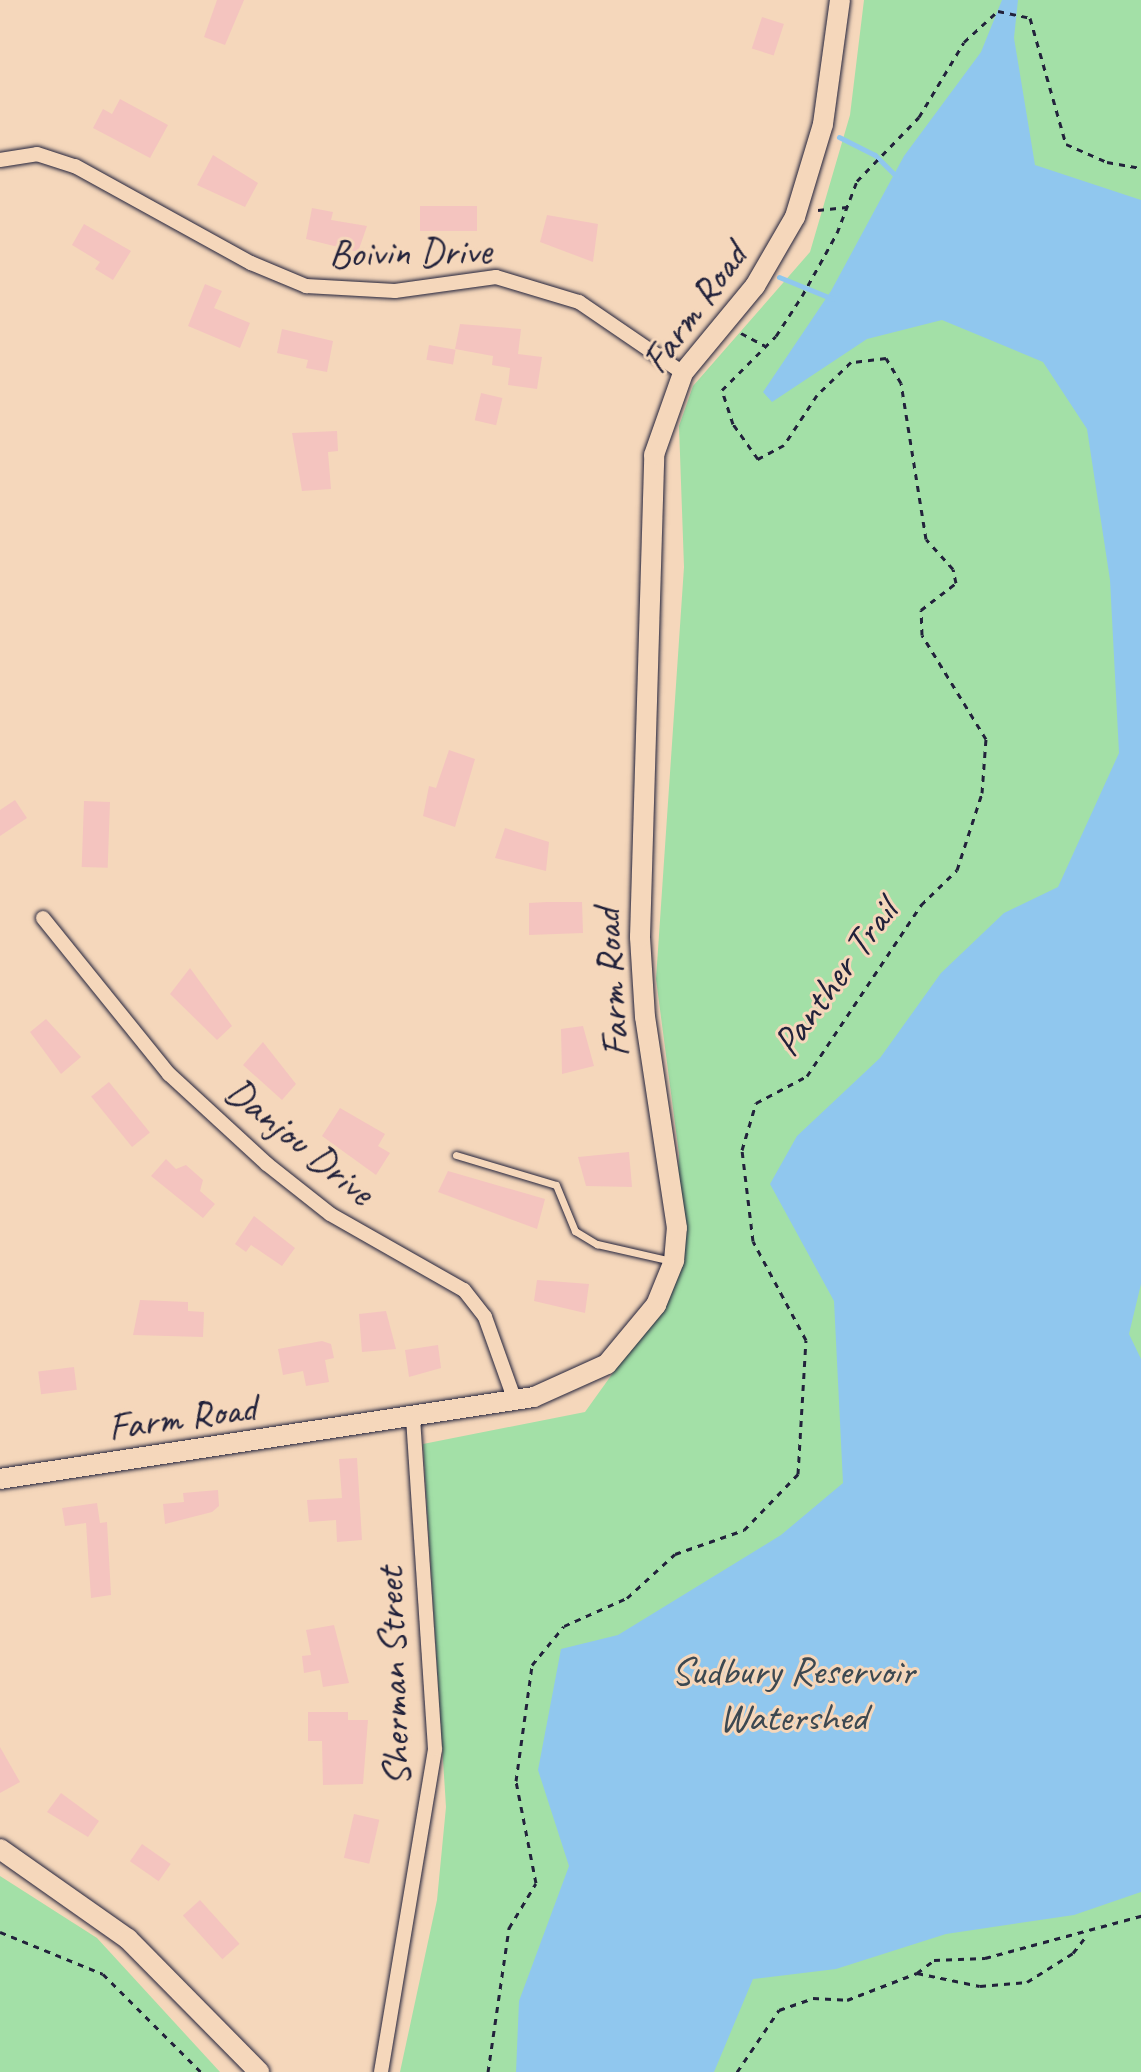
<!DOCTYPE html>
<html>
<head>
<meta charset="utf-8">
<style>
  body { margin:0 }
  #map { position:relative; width:1141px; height:2072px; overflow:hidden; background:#f5d7bb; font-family:Caveat,sans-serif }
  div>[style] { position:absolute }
  .green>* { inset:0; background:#a3e0a7 }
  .water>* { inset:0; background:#90c7ee }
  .stream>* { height:5px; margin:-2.5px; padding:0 2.5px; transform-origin:2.5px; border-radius:2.5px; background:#90c7ee }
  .building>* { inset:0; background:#f4c4bf; transform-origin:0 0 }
  .path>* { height:3px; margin-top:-1.5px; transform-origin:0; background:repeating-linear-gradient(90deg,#22223b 0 6px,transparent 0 12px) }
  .roads { filter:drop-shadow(0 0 2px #22223b) drop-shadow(0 0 2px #22223b) }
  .lane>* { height:7px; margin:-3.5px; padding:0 3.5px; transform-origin:3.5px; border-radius:3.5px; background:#f5d7bb }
  .street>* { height:14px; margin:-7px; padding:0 7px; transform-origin:7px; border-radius:7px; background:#f5d7bb }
  .secondary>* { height:20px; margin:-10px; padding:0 10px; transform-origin:10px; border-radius:10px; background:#f5d7bb }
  span { translate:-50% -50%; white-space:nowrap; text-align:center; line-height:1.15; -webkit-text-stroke:6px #f5d7bb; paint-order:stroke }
  .street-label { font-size:40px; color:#22223b }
  .park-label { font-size:40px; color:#3c4851 }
</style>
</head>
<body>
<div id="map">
  <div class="green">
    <i style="clip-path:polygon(864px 0,1141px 0,1141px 2072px,400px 2072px,437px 1900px,446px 1807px,423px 1444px,585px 1412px,673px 1289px,679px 1154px,656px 979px,684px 567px,679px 426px,693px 386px,810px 252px,850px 115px)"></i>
    <i style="clip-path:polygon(0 1876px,97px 1938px,220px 2072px,0 2072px)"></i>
  </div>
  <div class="water">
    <i style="clip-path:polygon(1002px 0,1018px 0,1014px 38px,1035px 165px,1141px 200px,1141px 1284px,1129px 1334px,1141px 1359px,1141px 1892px,1074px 1915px,946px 1934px,836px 1969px,753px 1979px,714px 2072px,516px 2072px,519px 2001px,569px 1866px,538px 1770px,561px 1649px,618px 1635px,781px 1535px,843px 1483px,834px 1301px,770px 1184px,797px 1136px,880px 1058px,941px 973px,1004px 913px,1058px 887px,1119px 753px,1110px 580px,1087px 429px,1043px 362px,942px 320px,867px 339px,772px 402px,763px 392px,831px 291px,904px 156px,981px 52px)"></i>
  </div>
  <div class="stream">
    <i style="left:839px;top:137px;width:40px;rotate:26.6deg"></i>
    <i style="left:875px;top:155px;width:31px;rotate:45deg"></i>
    <i style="left:779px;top:277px;width:58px;rotate:22.2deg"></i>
  </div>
  <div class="building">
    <i style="clip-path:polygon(217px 0,244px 0,225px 45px,204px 37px)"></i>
    <i style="left:762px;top:17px;width:23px;height:33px;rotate:18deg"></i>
    <i style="clip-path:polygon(120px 99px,168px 125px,150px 158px,93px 128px,103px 109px,112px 114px)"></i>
    <i style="clip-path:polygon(213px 155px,258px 183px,245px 207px,197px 185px)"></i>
    <i style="left:477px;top:206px;width:25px;height:57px;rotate:90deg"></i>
    <i style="clip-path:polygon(312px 208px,333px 212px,331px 220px,367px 226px,358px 252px,306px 239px)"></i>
    <i style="clip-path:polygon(547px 215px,598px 224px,593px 262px,540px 242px)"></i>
    <i style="clip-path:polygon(84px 224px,131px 251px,113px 280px,95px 269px,100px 262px,72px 245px)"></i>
    <i style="clip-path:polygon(205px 284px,222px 291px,214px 308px,250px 323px,240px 348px,188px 326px)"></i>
    <i style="clip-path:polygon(460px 324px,521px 329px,518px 354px,542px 357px,537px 389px,508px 385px,510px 368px,492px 365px,493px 356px,455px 349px)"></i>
    <i style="clip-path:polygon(282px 329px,333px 341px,327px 372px,306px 368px,308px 360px,277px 353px)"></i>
    <i style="left:429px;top:345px;width:27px;height:15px;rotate:10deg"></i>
    <i style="left:481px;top:393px;width:22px;height:28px;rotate:13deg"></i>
    <i style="clip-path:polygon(337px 431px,338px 451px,328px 452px,331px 489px,302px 491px,292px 433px)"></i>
    <i style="clip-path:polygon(449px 750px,475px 759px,455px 827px,423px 816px,429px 786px,436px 788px)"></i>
    <i style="clip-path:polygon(15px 800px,27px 818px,0 836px,0 810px)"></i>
    <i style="left:84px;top:801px;width:26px;height:66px;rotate:2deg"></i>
    <i style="clip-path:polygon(505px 828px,549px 842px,546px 871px,495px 858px)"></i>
    <i style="clip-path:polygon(547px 902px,582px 902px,583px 933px,529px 935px,529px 903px)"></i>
    <i style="clip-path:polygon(190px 968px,232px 1026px,217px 1040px,170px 994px)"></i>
    <i style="clip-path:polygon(46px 1019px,81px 1057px,61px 1074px,30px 1032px)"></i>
    <i style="clip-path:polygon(583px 1026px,594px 1066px,562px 1074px,561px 1029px)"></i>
    <i style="clip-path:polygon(263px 1042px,296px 1084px,282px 1100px,243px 1065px)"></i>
    <i style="left:109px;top:1082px;width:65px;height:23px;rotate:51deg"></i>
    <i style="clip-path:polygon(340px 1108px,385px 1134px,378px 1146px,390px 1153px,376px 1175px,322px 1136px)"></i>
    <i style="clip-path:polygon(629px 1152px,632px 1187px,586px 1186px,578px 1157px)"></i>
    <i style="clip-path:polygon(166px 1159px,176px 1169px,186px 1165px,203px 1180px,200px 1191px,215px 1204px,203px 1218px,151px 1176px)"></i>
    <i style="clip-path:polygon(448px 1171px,545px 1199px,537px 1229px,438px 1192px)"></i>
    <i style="clip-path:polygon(254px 1216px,295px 1248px,282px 1266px,251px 1245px,246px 1252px,235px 1244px)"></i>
    <i style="clip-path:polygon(537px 1280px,589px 1284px,585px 1313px,534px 1301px)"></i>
    <i style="clip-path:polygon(140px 1300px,188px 1302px,188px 1311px,204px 1312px,203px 1337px,133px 1335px)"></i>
    <i style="clip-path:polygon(386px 1311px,396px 1349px,362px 1352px,359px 1314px)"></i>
    <i style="clip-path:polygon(322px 1341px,331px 1344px,334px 1358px,325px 1360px,329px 1382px,306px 1386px,303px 1371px,283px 1375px,278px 1349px)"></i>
    <i style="clip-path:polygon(438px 1345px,441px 1368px,409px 1377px,405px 1350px)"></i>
    <i style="left:74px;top:1367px;width:23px;height:36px;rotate:83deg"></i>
    <i style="clip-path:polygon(357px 1458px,362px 1540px,337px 1542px,336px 1520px,309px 1522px,307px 1500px,342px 1498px,339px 1459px)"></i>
    <i style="clip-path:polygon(218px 1490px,219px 1506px,212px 1512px,165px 1524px,163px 1504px,184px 1502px,183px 1493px)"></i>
    <i style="clip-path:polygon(97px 1503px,100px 1523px,107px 1522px,111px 1595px,91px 1598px,86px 1523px,65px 1526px,62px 1508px)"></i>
    <i style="clip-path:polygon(334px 1625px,349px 1683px,323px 1687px,320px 1670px,304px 1673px,302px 1656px,311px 1655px,306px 1630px)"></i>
    <i style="clip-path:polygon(308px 1712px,348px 1712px,348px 1720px,368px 1720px,363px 1784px,323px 1785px,322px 1741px,308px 1741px)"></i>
    <i style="clip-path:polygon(0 1747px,20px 1782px,0 1793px)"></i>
    <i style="clip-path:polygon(61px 1793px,99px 1821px,88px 1837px,47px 1812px)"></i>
    <i style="left:354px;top:1814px;width:26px;height:45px;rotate:13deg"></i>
    <i style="left:142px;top:1844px;width:35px;height:21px;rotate:35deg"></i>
    <i style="left:200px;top:1900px;width:59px;height:23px;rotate:48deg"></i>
  </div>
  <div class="path">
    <i style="left:818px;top:210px;width:29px;rotate:-6deg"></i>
    <i style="left:741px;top:333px;width:27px;rotate:28deg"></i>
    <i style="left:0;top:1932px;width:111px;rotate:22.2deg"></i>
    <i style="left:103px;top:1974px;width:139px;rotate:45deg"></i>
    <i style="left:917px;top:1973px;width:64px;rotate:11.7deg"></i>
    <i style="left:980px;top:1986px;width:47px;rotate:-4.9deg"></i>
    <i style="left:1027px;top:1982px;width:54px;rotate:-32.2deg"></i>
    <i style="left:1073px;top:1953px;width:23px;rotate:-52deg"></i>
    <i style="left:488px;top:2072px;width:146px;rotate:-81.7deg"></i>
    <i style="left:509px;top:1928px;width:52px;rotate:-59deg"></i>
    <i style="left:536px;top:1883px;width:104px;rotate:-101.1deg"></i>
    <i style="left:516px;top:1781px;width:117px;rotate:-82.1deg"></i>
    <i style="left:532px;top:1665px;width:50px;rotate:-50.6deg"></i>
    <i style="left:564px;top:1626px;width:69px;rotate:-24deg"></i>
    <i style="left:627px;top:1598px;width:65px;rotate:-42.5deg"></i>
    <i style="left:675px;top:1554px;width:73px;rotate:-19.2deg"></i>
    <i style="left:744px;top:1530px;width:78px;rotate:-46deg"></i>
    <i style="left:798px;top:1474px;width:134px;rotate:-86.6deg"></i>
    <i style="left:806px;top:1340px;width:112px;rotate:-118.2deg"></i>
    <i style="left:753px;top:1241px;width:92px;rotate:-96.9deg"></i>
    <i style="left:742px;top:1150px;width:49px;rotate:-73.4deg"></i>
    <i style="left:756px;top:1103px;width:58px;rotate:-27.9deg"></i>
    <i style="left:807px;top:1076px;width:206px;rotate:-56.3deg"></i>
    <i style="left:921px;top:905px;width:50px;rotate:-44.2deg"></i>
    <i style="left:957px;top:870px;width:81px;rotate:-72deg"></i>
    <i style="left:982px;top:793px;width:54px;rotate:-85.8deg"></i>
    <i style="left:986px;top:739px;width:122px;rotate:-121.6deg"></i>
    <i style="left:922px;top:635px;width:25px;rotate:-92deg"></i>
    <i style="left:921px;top:610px;width:44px;rotate:-37.6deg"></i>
    <i style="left:956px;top:583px;width:14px;rotate:-102deg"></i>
    <i style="left:953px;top:569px;width:40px;rotate:-132deg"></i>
    <i style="left:926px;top:539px;width:158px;rotate:-99.1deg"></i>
    <i style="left:901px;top:383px;width:29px;rotate:-121deg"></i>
    <i style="left:886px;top:358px;width:35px;rotate:173deg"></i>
    <i style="left:851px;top:362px;width:47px;rotate:135.9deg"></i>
    <i style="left:817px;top:395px;width:60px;rotate:123.4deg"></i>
    <i style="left:784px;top:445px;width:30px;rotate:152deg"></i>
    <i style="left:758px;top:459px;width:43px;rotate:-125.5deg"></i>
    <i style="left:733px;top:424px;width:36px;rotate:-108deg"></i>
    <i style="left:722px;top:390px;width:76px;rotate:-45deg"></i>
    <i style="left:776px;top:336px;width:48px;rotate:-57deg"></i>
    <i style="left:802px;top:296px;width:72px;rotate:-60.9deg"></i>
    <i style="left:837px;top:233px;width:56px;rotate:-69deg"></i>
    <i style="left:857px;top:181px;width:89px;rotate:-45.9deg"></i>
    <i style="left:919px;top:117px;width:87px;rotate:-59deg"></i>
    <i style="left:964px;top:42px;width:46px;rotate:-42.4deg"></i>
    <i style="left:998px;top:11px;width:33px;rotate:12deg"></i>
    <i style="left:1030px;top:18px;width:131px;rotate:74.1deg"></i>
    <i style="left:1066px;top:144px;width:45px;rotate:23.7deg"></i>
    <i style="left:1107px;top:162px;width:35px;rotate:10deg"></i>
    <i style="left:737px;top:2072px;width:75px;rotate:-55.9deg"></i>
    <i style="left:779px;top:2010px;width:36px;rotate:-19deg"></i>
    <i style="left:813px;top:1998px;width:34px;rotate:3deg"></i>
    <i style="left:847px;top:2000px;width:75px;rotate:-21.1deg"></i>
    <i style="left:917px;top:1973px;width:21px;rotate:-37deg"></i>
    <i style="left:934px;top:1960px;width:51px;rotate:-2.2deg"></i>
    <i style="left:985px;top:1958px;width:162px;rotate:-15.1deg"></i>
  </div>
  <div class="roads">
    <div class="lane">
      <i style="left:456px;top:1155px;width:104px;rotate:16.7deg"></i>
      <i style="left:556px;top:1185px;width:50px;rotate:67.6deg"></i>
      <i style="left:575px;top:1231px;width:26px;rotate:31deg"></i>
      <i style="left:597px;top:1244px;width:77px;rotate:12.8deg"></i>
    </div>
    <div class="street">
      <i style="left:0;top:160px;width:37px;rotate:-9deg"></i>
      <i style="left:37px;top:154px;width:40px;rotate:18deg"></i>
      <i style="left:75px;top:166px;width:201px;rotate:28.9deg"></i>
      <i style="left:251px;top:263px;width:60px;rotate:22.7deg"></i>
      <i style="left:306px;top:286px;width:89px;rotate:3.2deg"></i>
      <i style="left:395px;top:291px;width:102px;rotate:-7.9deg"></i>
      <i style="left:496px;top:277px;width:87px;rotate:16.8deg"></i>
      <i style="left:579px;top:302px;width:126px;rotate:34.3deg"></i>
      <i style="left:43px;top:918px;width:201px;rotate:51.1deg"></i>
      <i style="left:169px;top:1074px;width:133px;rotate:42.6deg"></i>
      <i style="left:267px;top:1164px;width:80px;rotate:38.4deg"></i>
      <i style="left:330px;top:1214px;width:154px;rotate:29.6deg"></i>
      <i style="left:464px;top:1290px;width:34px;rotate:52deg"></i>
      <i style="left:485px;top:1317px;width:89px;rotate:70.3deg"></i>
      <i style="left:381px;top:2072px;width:327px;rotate:-80.5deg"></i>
      <i style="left:435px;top:1749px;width:331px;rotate:-93.8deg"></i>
    </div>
    <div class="secondary">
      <i style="left:0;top:1479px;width:540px;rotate:-8.73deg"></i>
      <i style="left:534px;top:1397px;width:80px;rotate:-24.3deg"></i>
      <i style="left:607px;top:1364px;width:77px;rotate:-50.3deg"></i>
      <i style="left:656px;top:1305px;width:48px;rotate:-67.8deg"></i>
      <i style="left:674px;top:1261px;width:33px;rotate:-85deg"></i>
      <i style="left:677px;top:1228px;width:213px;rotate:-98.6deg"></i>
      <i style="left:645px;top:1017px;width:80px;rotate:-93.6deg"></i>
      <i style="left:640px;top:937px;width:482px;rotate:-88.3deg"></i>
      <i style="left:654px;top:455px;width:87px;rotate:-70.5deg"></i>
      <i style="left:683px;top:373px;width:113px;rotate:-50.4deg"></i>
      <i style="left:755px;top:286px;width:80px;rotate:-59.9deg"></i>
      <i style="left:795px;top:217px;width:97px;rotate:-73.2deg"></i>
      <i style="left:823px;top:124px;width:125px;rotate:-82.2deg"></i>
      <i style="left:0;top:1849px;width:156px;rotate:35.1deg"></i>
      <i style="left:128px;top:1939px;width:187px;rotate:45.4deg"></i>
    </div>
  </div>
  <div class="street-label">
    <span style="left:410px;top:252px;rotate:-1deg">Boivin Drive</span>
    <span style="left:694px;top:308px;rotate:-54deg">Farm Road</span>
    <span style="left:835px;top:977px;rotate:-54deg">Panther Trail</span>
    <span style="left:611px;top:983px;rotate:-94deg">Farm Road</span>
    <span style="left:300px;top:1141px;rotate:39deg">Danjou Drive</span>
    <span style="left:182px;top:1417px;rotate:-8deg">Farm Road</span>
    <span style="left:393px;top:1677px;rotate:-92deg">Sherman Street</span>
  </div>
  <div class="park-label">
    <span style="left:793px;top:1694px">Sudbury Reservoir<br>Watershed</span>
  </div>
</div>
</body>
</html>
